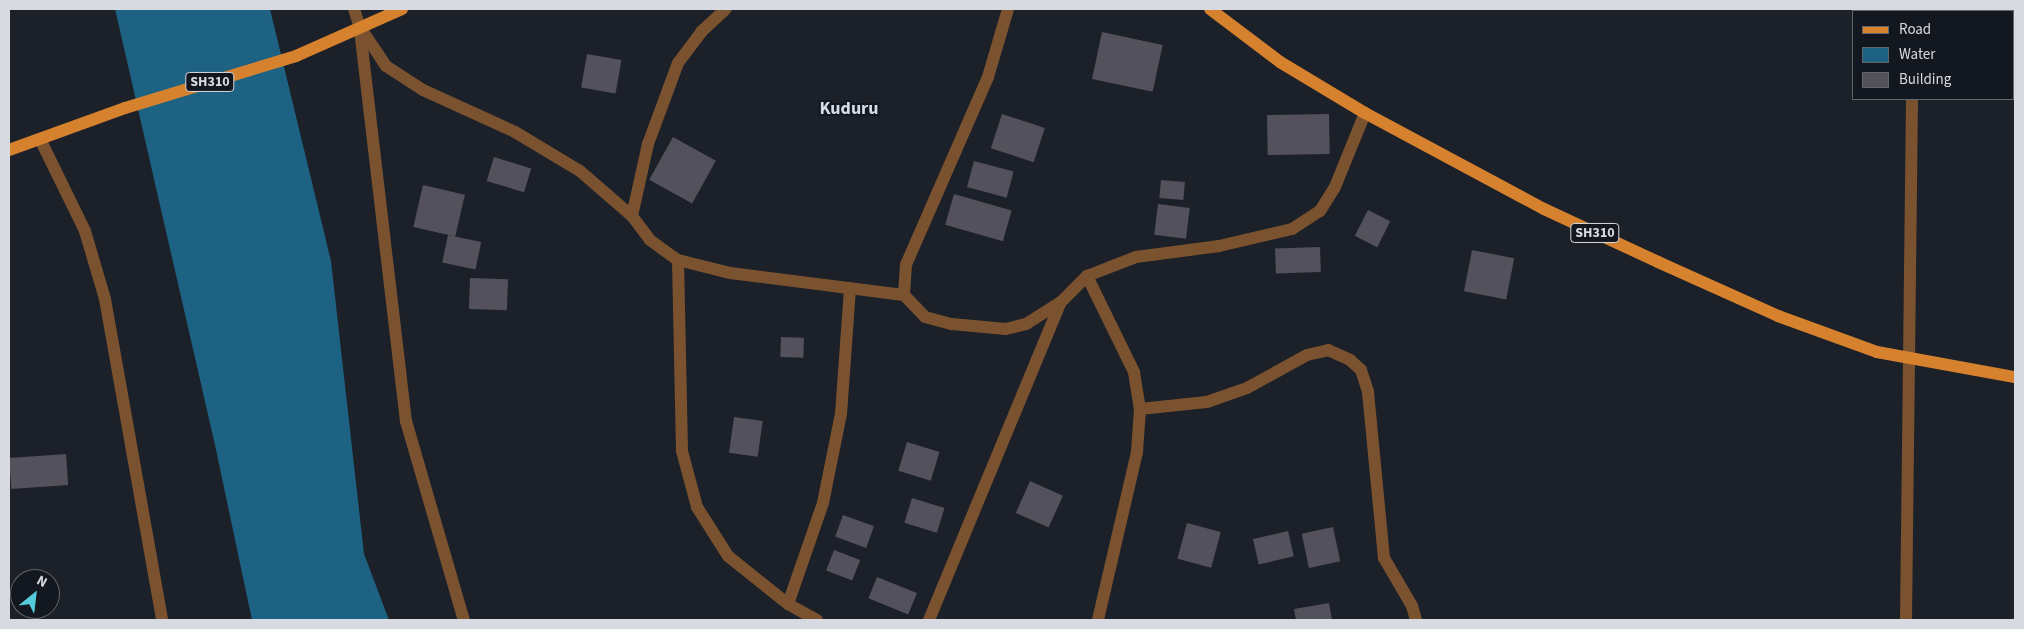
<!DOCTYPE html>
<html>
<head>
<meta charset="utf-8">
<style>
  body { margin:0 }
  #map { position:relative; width:2024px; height:629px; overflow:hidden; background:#1c2028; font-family:"Source Sans 3",sans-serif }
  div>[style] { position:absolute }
  .water>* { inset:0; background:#1d6282 }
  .building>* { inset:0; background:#53515c; transform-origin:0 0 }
  .minor>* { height:12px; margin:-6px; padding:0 6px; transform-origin:6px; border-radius:6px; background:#7b522f }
  .tertiary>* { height:12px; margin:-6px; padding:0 6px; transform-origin:6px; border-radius:6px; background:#7b522f }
  .primary>* { height:12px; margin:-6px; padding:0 6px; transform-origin:6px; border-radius:6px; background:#d6812e }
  span { translate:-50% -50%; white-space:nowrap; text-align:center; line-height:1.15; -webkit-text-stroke:4px #13171f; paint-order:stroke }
  .shield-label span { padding:1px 4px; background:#13171f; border:1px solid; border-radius:4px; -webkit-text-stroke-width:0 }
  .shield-label { font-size:14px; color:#d7dae0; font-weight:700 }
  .quarter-label { font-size:18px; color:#d5dbe6; font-weight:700 }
  .frame { position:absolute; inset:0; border:10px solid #d7dae0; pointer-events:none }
  .legend { position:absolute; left:1852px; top:10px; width:162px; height:90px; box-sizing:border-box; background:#13171f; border:1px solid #61656c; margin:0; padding:6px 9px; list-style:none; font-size:15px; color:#d7dae0 }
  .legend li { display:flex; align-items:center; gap:10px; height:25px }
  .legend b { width:25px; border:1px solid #61656c }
  .north { position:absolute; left:10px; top:569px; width:50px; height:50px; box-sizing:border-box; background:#13171f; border:1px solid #61656c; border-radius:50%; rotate:29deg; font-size:14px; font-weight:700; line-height:20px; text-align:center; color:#d7dae0 }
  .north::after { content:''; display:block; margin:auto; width:18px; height:22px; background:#53cbda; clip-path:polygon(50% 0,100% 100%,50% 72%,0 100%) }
</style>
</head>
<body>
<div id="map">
  <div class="water">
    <i style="clip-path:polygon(115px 9px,270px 9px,331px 261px,364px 554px,389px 620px,252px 620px,215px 445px)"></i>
  </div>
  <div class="building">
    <i style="left:1102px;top:32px;width:62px;height:48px;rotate:12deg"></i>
    <i style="left:587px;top:54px;width:35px;height:34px;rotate:10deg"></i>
    <i style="left:1002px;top:114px;width:45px;height:36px;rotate:18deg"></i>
    <i style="left:1329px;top:114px;width:40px;height:62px;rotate:89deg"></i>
    <i style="left:673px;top:137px;width:49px;height:49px;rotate:29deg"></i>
    <i style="left:494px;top:157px;width:39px;height:25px;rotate:17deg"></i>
    <i style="left:974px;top:161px;width:41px;height:27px;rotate:15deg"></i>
    <i style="left:1161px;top:180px;width:24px;height:18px;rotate:5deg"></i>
    <i style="left:423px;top:185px;width:43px;height:43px;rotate:13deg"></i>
    <i style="left:954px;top:194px;width:60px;height:32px;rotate:16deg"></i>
    <i style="left:1158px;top:204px;width:32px;height:31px;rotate:7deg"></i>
    <i style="left:1368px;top:210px;width:25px;height:29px;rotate:27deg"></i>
    <i style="left:448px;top:235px;width:34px;height:28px;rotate:12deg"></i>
    <i style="left:1320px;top:247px;width:25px;height:45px;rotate:88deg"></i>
    <i style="left:1472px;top:250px;width:43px;height:42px;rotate:11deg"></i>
    <i style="left:470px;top:278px;width:38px;height:31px;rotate:2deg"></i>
    <i style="left:781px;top:337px;width:23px;height:20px;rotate:2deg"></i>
    <i style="left:734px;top:417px;width:29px;height:36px;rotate:8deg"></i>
    <i style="left:907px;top:442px;width:34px;height:30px;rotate:17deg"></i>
    <i style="left:66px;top:454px;width:31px;height:57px;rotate:86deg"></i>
    <i style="left:1030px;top:481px;width:36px;height:35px;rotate:24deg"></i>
    <i style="left:912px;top:498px;width:34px;height:26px;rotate:17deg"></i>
    <i style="left:843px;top:515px;width:33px;height:23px;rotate:20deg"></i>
    <i style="left:1187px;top:523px;width:35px;height:37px;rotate:15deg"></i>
    <i style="left:1333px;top:527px;width:35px;height:32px;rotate:78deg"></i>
    <i style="left:1288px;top:531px;width:26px;height:36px;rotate:77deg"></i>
    <i style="left:834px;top:550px;width:28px;height:22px;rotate:21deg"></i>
    <i style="left:877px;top:577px;width:43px;height:23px;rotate:22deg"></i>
    <i style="clip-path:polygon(1329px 603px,1332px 620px,1296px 620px,1294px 609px)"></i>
  </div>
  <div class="minor">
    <i style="left:1008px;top:9px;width:71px;rotate:106.4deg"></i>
    <i style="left:988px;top:77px;width:205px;rotate:113.6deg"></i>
    <i style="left:906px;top:265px;width:30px;rotate:94deg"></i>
    <i style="left:904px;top:295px;width:30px;rotate:46deg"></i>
    <i style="left:925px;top:317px;width:28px;rotate:15deg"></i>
    <i style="left:952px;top:324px;width:54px;rotate:5.3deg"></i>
    <i style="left:1006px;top:329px;width:21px;rotate:-14deg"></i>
    <i style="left:1026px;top:324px;width:41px;rotate:-32.2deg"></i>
    <i style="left:1061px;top:302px;width:37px;rotate:-45deg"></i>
    <i style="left:1087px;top:276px;width:53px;rotate:-21.2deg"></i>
    <i style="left:1136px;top:257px;width:84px;rotate:-7.5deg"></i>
    <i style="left:1219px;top:246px;width:75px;rotate:-13.1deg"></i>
    <i style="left:1292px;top:229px;width:33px;rotate:-33deg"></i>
    <i style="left:1320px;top:211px;width:28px;rotate:-58deg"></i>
    <i style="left:1335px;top:187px;width:80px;rotate:-67.9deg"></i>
    <i style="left:360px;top:27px;width:47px;rotate:56.3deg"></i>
    <i style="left:386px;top:66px;width:44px;rotate:33deg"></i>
    <i style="left:423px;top:90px;width:101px;rotate:24.5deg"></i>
    <i style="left:515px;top:132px;width:76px;rotate:31deg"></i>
    <i style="left:580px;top:171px;width:69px;rotate:40.9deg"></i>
    <i style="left:632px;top:216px;width:30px;rotate:53deg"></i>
    <i style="left:650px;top:240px;width:34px;rotate:36deg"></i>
    <i style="left:678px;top:260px;width:54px;rotate:14deg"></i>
    <i style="left:730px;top:273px;width:175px;rotate:7.2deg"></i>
    <i style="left:360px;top:30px;width:394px;rotate:83.3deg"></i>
    <i style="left:406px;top:421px;width:207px;rotate:73.8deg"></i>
    <i style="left:40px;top:139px;width:102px;rotate:63.9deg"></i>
    <i style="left:85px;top:231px;width:71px;rotate:73.6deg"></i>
    <i style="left:105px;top:299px;width:326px;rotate:79.9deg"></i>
    <i style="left:632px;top:216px;width:74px;rotate:-77.5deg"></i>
    <i style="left:648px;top:144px;width:86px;rotate:-69.7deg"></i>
    <i style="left:678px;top:63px;width:39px;rotate:-53deg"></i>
    <i style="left:701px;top:32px;width:34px;rotate:-43deg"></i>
    <i style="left:678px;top:260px;width:191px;rotate:88.8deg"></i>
    <i style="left:682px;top:451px;width:58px;rotate:75deg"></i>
    <i style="left:697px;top:507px;width:58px;rotate:57.7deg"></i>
    <i style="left:728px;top:556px;width:77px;rotate:38.7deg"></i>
    <i style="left:788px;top:604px;width:33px;rotate:29deg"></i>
    <i style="left:1087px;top:276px;width:107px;rotate:63.9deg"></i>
    <i style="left:1134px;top:372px;width:37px;rotate:81deg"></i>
    <i style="left:1140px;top:409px;width:43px;rotate:94deg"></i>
    <i style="left:1137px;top:452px;width:172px;rotate:103.1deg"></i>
    <i style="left:1140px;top:409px;width:67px;rotate:-6deg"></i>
    <i style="left:1207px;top:402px;width:42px;rotate:-19.3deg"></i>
    <i style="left:1247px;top:388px;width:68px;rotate:-28.8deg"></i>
    <i style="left:1307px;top:355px;width:22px;rotate:-13deg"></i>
    <i style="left:1328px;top:350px;width:24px;rotate:24deg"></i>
    <i style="left:1350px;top:360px;width:15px;rotate:42deg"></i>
    <i style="left:1361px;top:370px;width:23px;rotate:72deg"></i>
    <i style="left:1368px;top:392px;width:167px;rotate:84.5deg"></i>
    <i style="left:1384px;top:558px;width:56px;rotate:59.7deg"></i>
    <i style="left:1412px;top:606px;width:15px;rotate:74deg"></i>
    <i style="left:788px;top:604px;width:107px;rotate:-70.9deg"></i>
    <i style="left:823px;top:503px;width:91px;rotate:-78.6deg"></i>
    <i style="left:841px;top:414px;width:126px;rotate:-85.9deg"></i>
    <i style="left:929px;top:620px;width:344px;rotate:-67.5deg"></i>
    <i style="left:1906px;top:620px;width:521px;rotate:-89.34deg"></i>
  </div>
  <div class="tertiary">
    <i style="left:354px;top:9px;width:19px;rotate:72deg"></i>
  </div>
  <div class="primary">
    <i style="left:1210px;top:9px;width:88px;rotate:37.1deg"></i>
    <i style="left:1280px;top:62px;width:99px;rotate:31deg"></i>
    <i style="left:1365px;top:113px;width:203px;rotate:28.2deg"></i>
    <i style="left:1544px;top:209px;width:126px;rotate:24.9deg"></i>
    <i style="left:1658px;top:262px;width:132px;rotate:24.2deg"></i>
    <i style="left:1778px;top:316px;width:105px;rotate:20deg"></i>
    <i style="left:1877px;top:352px;width:140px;rotate:10.3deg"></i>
    <i style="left:9px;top:150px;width:123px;rotate:-19.9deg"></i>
    <i style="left:125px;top:108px;width:179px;rotate:-16.9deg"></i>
    <i style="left:296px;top:56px;width:116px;rotate:-23.9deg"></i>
  </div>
  <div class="shield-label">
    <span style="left:210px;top:82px">SH310</span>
    <span style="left:1595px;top:233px">SH310</span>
  </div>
  <div class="quarter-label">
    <span style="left:849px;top:109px">Kuduru</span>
  </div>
  <div class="frame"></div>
  <ul class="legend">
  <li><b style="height:6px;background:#d6812e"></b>Road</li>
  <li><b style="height:14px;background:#1d6282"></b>Water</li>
  <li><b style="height:14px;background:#53515c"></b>Building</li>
  </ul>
  <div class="north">N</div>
</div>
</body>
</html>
